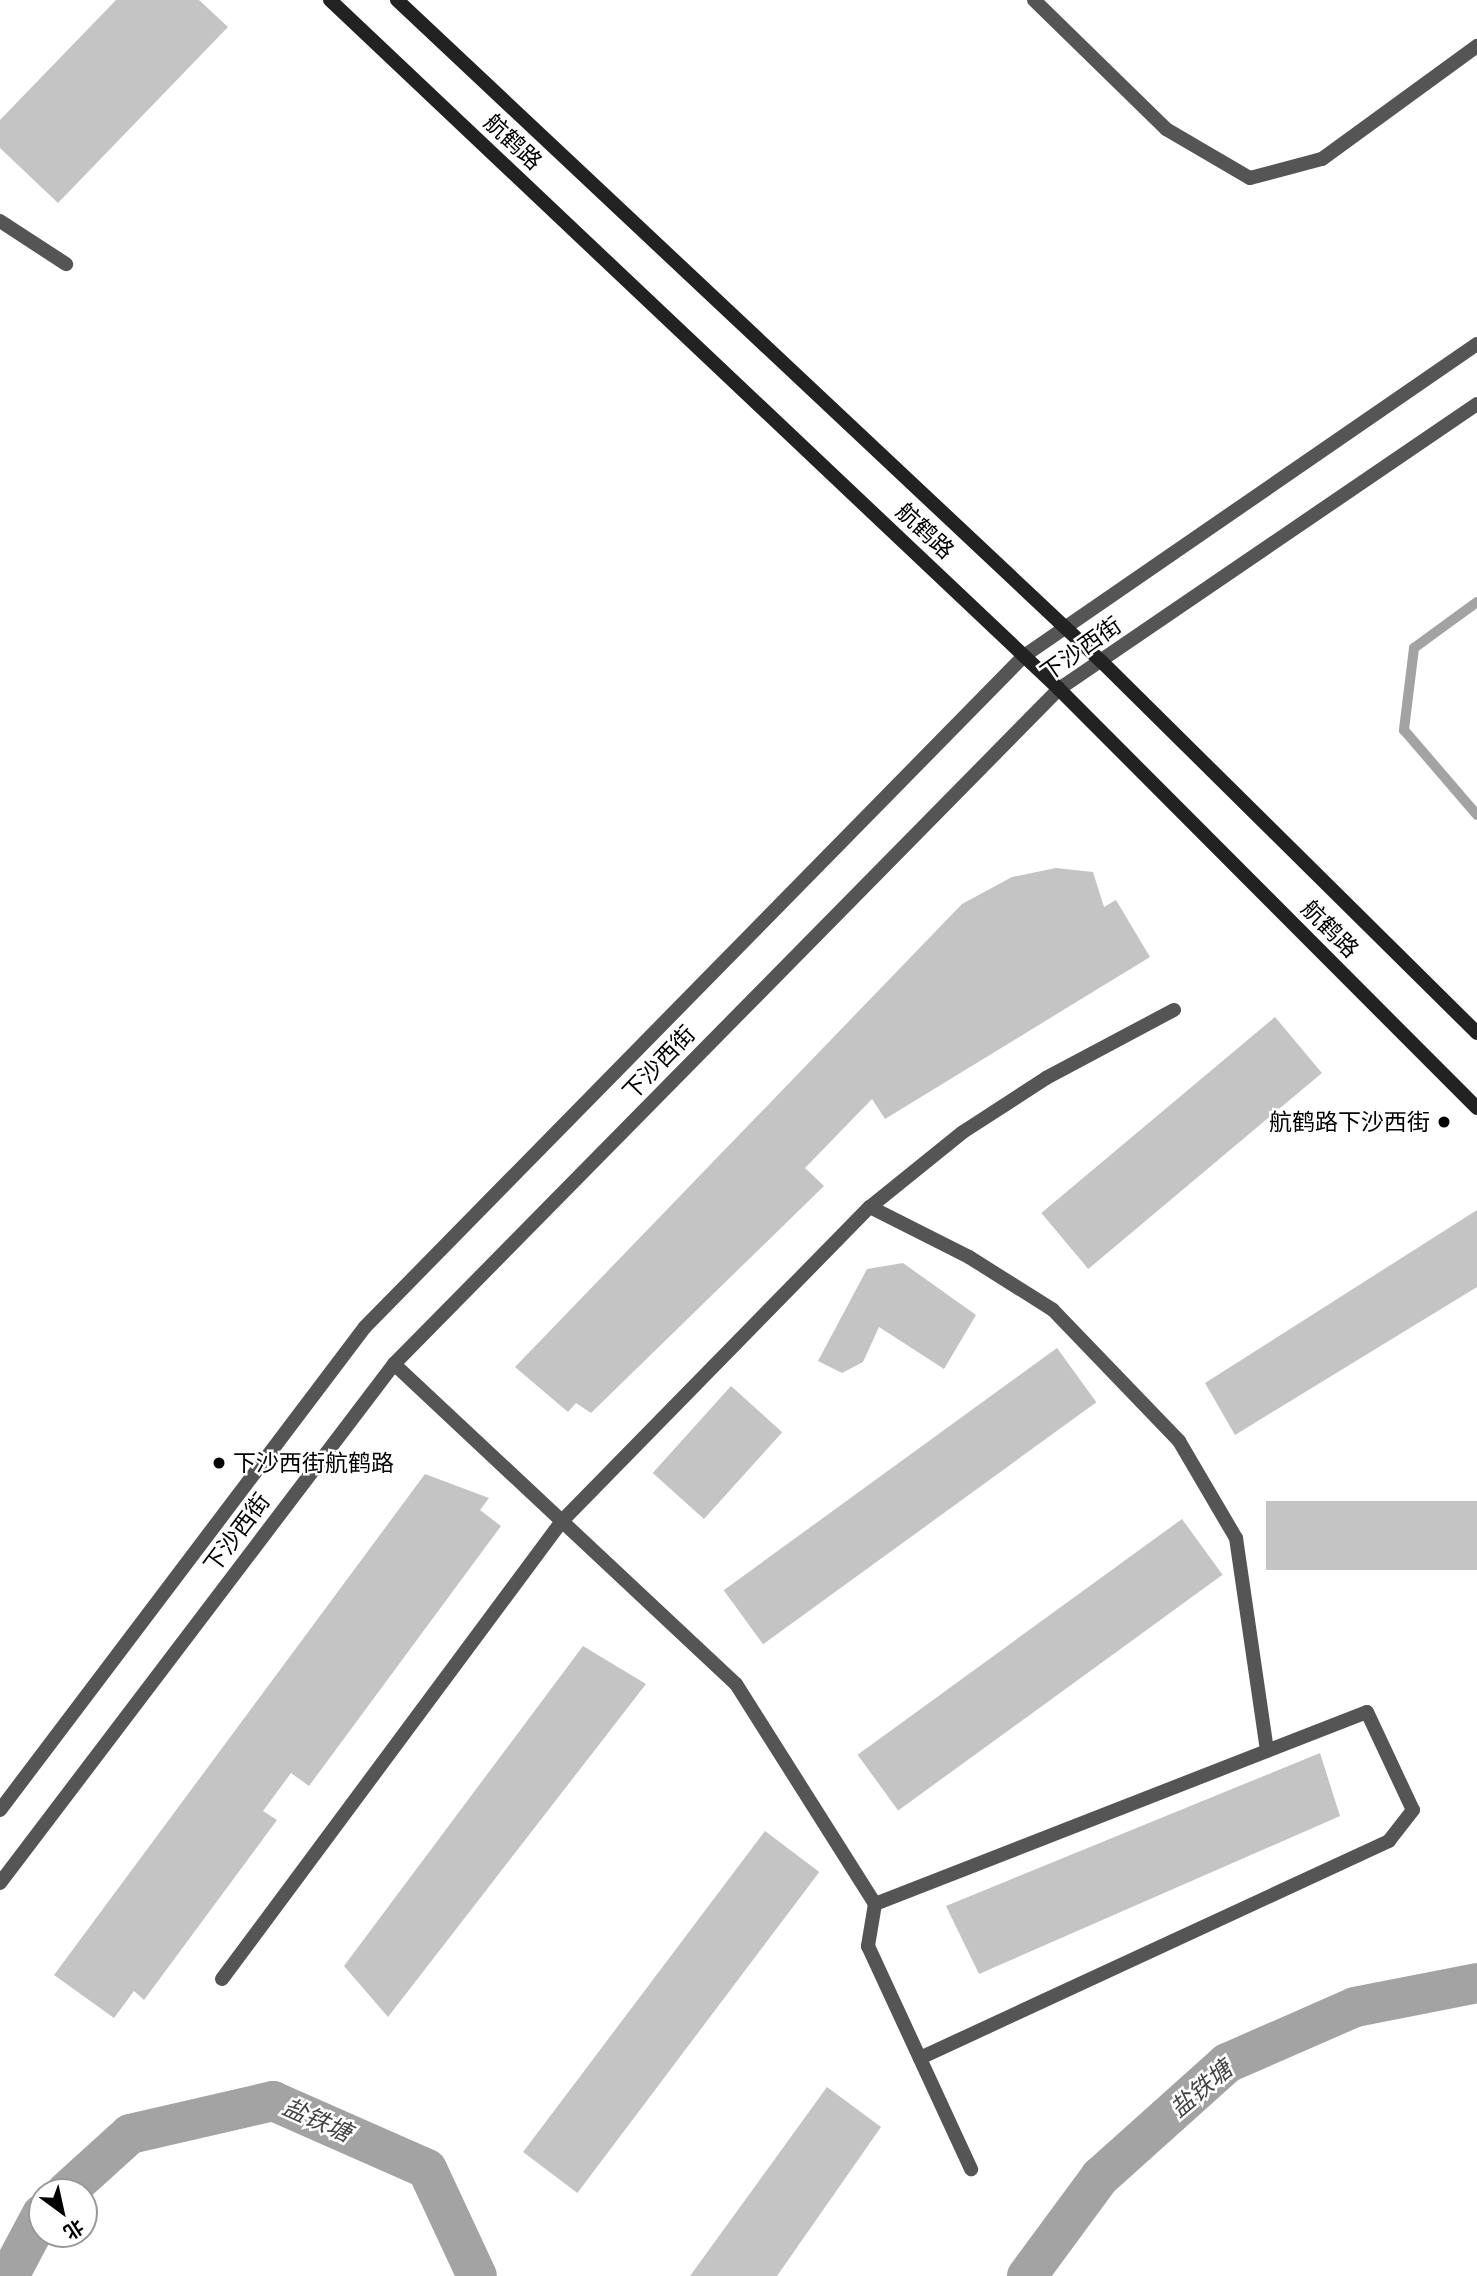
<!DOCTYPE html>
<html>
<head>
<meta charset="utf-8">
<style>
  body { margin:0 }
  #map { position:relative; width:1477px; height:2276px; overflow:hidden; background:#fff; font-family:Arial,"Noto Sans SC",sans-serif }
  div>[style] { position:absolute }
  .stream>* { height:10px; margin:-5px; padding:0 5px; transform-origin:5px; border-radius:5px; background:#a3a3a3 }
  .canal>* { height:40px; margin:-20px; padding:0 20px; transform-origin:20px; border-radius:20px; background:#a3a3a3 }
  .building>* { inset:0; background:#c4c4c4; transform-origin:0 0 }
  .service>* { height:14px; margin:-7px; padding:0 7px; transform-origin:7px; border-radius:7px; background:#555 }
  .tertiary>* { height:14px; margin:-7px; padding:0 7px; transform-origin:7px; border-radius:7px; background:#555 }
  .secondary>* { height:14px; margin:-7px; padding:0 7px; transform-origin:7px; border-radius:7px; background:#222 }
  .dots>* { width:19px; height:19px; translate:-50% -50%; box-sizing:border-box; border:4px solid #fff; border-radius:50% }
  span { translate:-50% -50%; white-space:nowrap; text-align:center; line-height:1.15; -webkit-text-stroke:5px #fff; paint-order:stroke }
  .street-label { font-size:23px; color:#000 }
  .poi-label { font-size:23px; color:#000 }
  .right { translate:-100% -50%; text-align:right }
  .left { translate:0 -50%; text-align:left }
  .water-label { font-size:24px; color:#444; font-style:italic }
  .north { position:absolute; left:28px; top:2178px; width:70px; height:70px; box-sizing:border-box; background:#fff; border:2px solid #999; border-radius:50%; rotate:147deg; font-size:19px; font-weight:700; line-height:28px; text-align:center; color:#000 }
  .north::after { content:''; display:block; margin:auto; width:24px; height:32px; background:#000; clip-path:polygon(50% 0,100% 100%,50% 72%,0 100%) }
</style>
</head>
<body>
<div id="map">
  <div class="stream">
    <i style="left:1477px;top:602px;width:78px;rotate:143.9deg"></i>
    <i style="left:1414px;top:648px;width:83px;rotate:97deg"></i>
    <i style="left:1404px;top:730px;width:112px;rotate:49.3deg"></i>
  </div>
  <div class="canal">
    <i style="left:66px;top:2192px;width:86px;rotate:-42.2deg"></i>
    <i style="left:130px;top:2134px;width:147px;rotate:-13deg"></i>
    <i style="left:273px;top:2101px;width:168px;rotate:23.8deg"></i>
    <i style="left:427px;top:2169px;width:118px;rotate:65deg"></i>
    <i style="left:9px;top:2276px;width:70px;rotate:-62deg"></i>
    <i style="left:1027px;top:2276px;width:123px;rotate:-53.6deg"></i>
    <i style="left:1100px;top:2177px;width:171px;rotate:-41.9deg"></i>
    <i style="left:1227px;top:2063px;width:140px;rotate:-23.6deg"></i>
    <i style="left:1355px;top:2007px;width:124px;rotate:-11.1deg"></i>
  </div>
  <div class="building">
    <i style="clip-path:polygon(116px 0,199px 0,228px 27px,58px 203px,0 148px,0 120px)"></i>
    <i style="clip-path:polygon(1056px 868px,1093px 872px,1104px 907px,1116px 900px,1150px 957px,885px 1119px,872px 1099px,805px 1168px,824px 1186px,591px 1413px,576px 1403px,568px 1412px,515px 1367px,962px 904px,1012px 877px)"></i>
    <i style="left:1275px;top:1017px;width:73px;height:305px;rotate:50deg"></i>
    <i style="clip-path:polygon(1477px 1210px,1477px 1287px,1235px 1435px,1205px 1383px)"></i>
    <i style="clip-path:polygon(903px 1263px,976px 1315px,944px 1369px,879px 1327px,863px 1362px,842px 1373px,818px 1361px,867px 1269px)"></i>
    <i style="left:1057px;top:1348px;width:67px;height:412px;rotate:54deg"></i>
    <i style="left:731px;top:1386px;width:69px;height:117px;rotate:42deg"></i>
    <i style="clip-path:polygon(425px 1474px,489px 1498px,480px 1510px,501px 1526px,309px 1786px,291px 1773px,263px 1811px,277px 1820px,144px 2000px,134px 1991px,114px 2018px,54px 1975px)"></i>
    <i style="left:1477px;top:1501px;width:69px;height:211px;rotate:90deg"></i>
    <i style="left:1182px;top:1519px;width:69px;height:401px;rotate:54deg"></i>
    <i style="clip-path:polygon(583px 1646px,646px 1684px,388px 2017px,344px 1966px)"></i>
    <i style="clip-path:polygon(1320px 1753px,1340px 1816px,979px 1974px,946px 1906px)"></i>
    <i style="left:765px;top:1831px;width:68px;height:402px;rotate:37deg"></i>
    <i style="clip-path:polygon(827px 2087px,881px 2127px,777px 2276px,690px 2276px)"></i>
  </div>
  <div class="service">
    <i style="left:1034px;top:0;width:185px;rotate:44.3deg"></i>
    <i style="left:1166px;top:129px;width:97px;rotate:30.3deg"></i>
    <i style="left:1250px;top:178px;width:74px;rotate:-14.8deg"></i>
    <i style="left:1322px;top:159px;width:192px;rotate:-36.1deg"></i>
    <i style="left:0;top:221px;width:79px;rotate:33.1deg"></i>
    <i style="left:870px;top:1207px;width:111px;rotate:26.8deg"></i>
    <i style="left:969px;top:1257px;width:99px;rotate:32.2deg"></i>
    <i style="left:1053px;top:1310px;width:182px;rotate:46.1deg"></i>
    <i style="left:1179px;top:1441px;width:113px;rotate:59.6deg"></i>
    <i style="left:1236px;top:1538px;width:215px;rotate:81.7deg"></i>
    <i style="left:394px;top:1364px;width:468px;rotate:43.1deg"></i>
    <i style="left:736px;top:1684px;width:260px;rotate:57.7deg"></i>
    <i style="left:875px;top:1904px;width:43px;rotate:99.5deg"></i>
    <i style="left:868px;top:1946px;width:246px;rotate:65.2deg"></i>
    <i style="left:875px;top:1904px;width:528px;rotate:-21.32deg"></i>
    <i style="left:1367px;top:1712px;width:108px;rotate:64.9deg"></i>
    <i style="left:1413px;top:1810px;width:39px;rotate:128deg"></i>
    <i style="left:1389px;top:1841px;width:517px;rotate:155.17deg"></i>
    <i style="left:222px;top:1979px;width:570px;rotate:-53.41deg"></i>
    <i style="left:562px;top:1521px;width:440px;rotate:-45.6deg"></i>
    <i style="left:870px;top:1207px;width:119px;rotate:-38.9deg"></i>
    <i style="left:963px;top:1132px;width:99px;rotate:-33deg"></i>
    <i style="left:1046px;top:1078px;width:145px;rotate:-28deg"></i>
  </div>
  <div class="tertiary">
    <i style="left:0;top:1810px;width:605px;rotate:-52.92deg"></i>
    <i style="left:365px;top:1327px;width:940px;rotate:-45.52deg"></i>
    <i style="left:1024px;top:656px;width:550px;rotate:-34.56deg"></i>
    <i style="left:0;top:1883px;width:652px;rotate:-52.8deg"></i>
    <i style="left:394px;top:1364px;width:948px;rotate:-45.43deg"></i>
    <i style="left:1059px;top:689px;width:506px;rotate:-34.29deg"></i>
  </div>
  <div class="secondary">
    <i style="left:330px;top:0;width:1003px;rotate:43.38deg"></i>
    <i style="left:1059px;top:689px;width:592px;rotate:45.07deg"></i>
    <i style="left:397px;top:0;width:966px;rotate:43.2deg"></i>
    <i style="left:1101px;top:661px;width:529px;rotate:44.69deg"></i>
  </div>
  <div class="dots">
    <i style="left:1444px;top:1122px;background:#000"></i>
    <i style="left:219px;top:1463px;background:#000"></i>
  </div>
  <div class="street-label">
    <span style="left:513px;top:142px;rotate:43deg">航鹤路</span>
    <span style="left:925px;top:531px;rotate:43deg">航鹤路</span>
    <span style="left:1081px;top:649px;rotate:-35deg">下沙西街</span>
    <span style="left:1330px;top:929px;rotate:45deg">航鹤路</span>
    <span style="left:659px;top:1063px;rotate:-46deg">下沙西街</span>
    <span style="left:237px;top:1533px;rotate:-53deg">下沙西街</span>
  </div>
  <div class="poi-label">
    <span class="right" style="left:1430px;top:1122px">航鹤路下沙西街</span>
    <span class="left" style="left:233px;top:1463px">下沙西街航鹤路</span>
  </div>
  <div class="water-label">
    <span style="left:1201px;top:2089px;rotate:-40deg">盐铁塘</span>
    <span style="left:317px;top:2120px;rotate:24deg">盐铁塘</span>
  </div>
  <div class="north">北</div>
</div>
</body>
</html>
